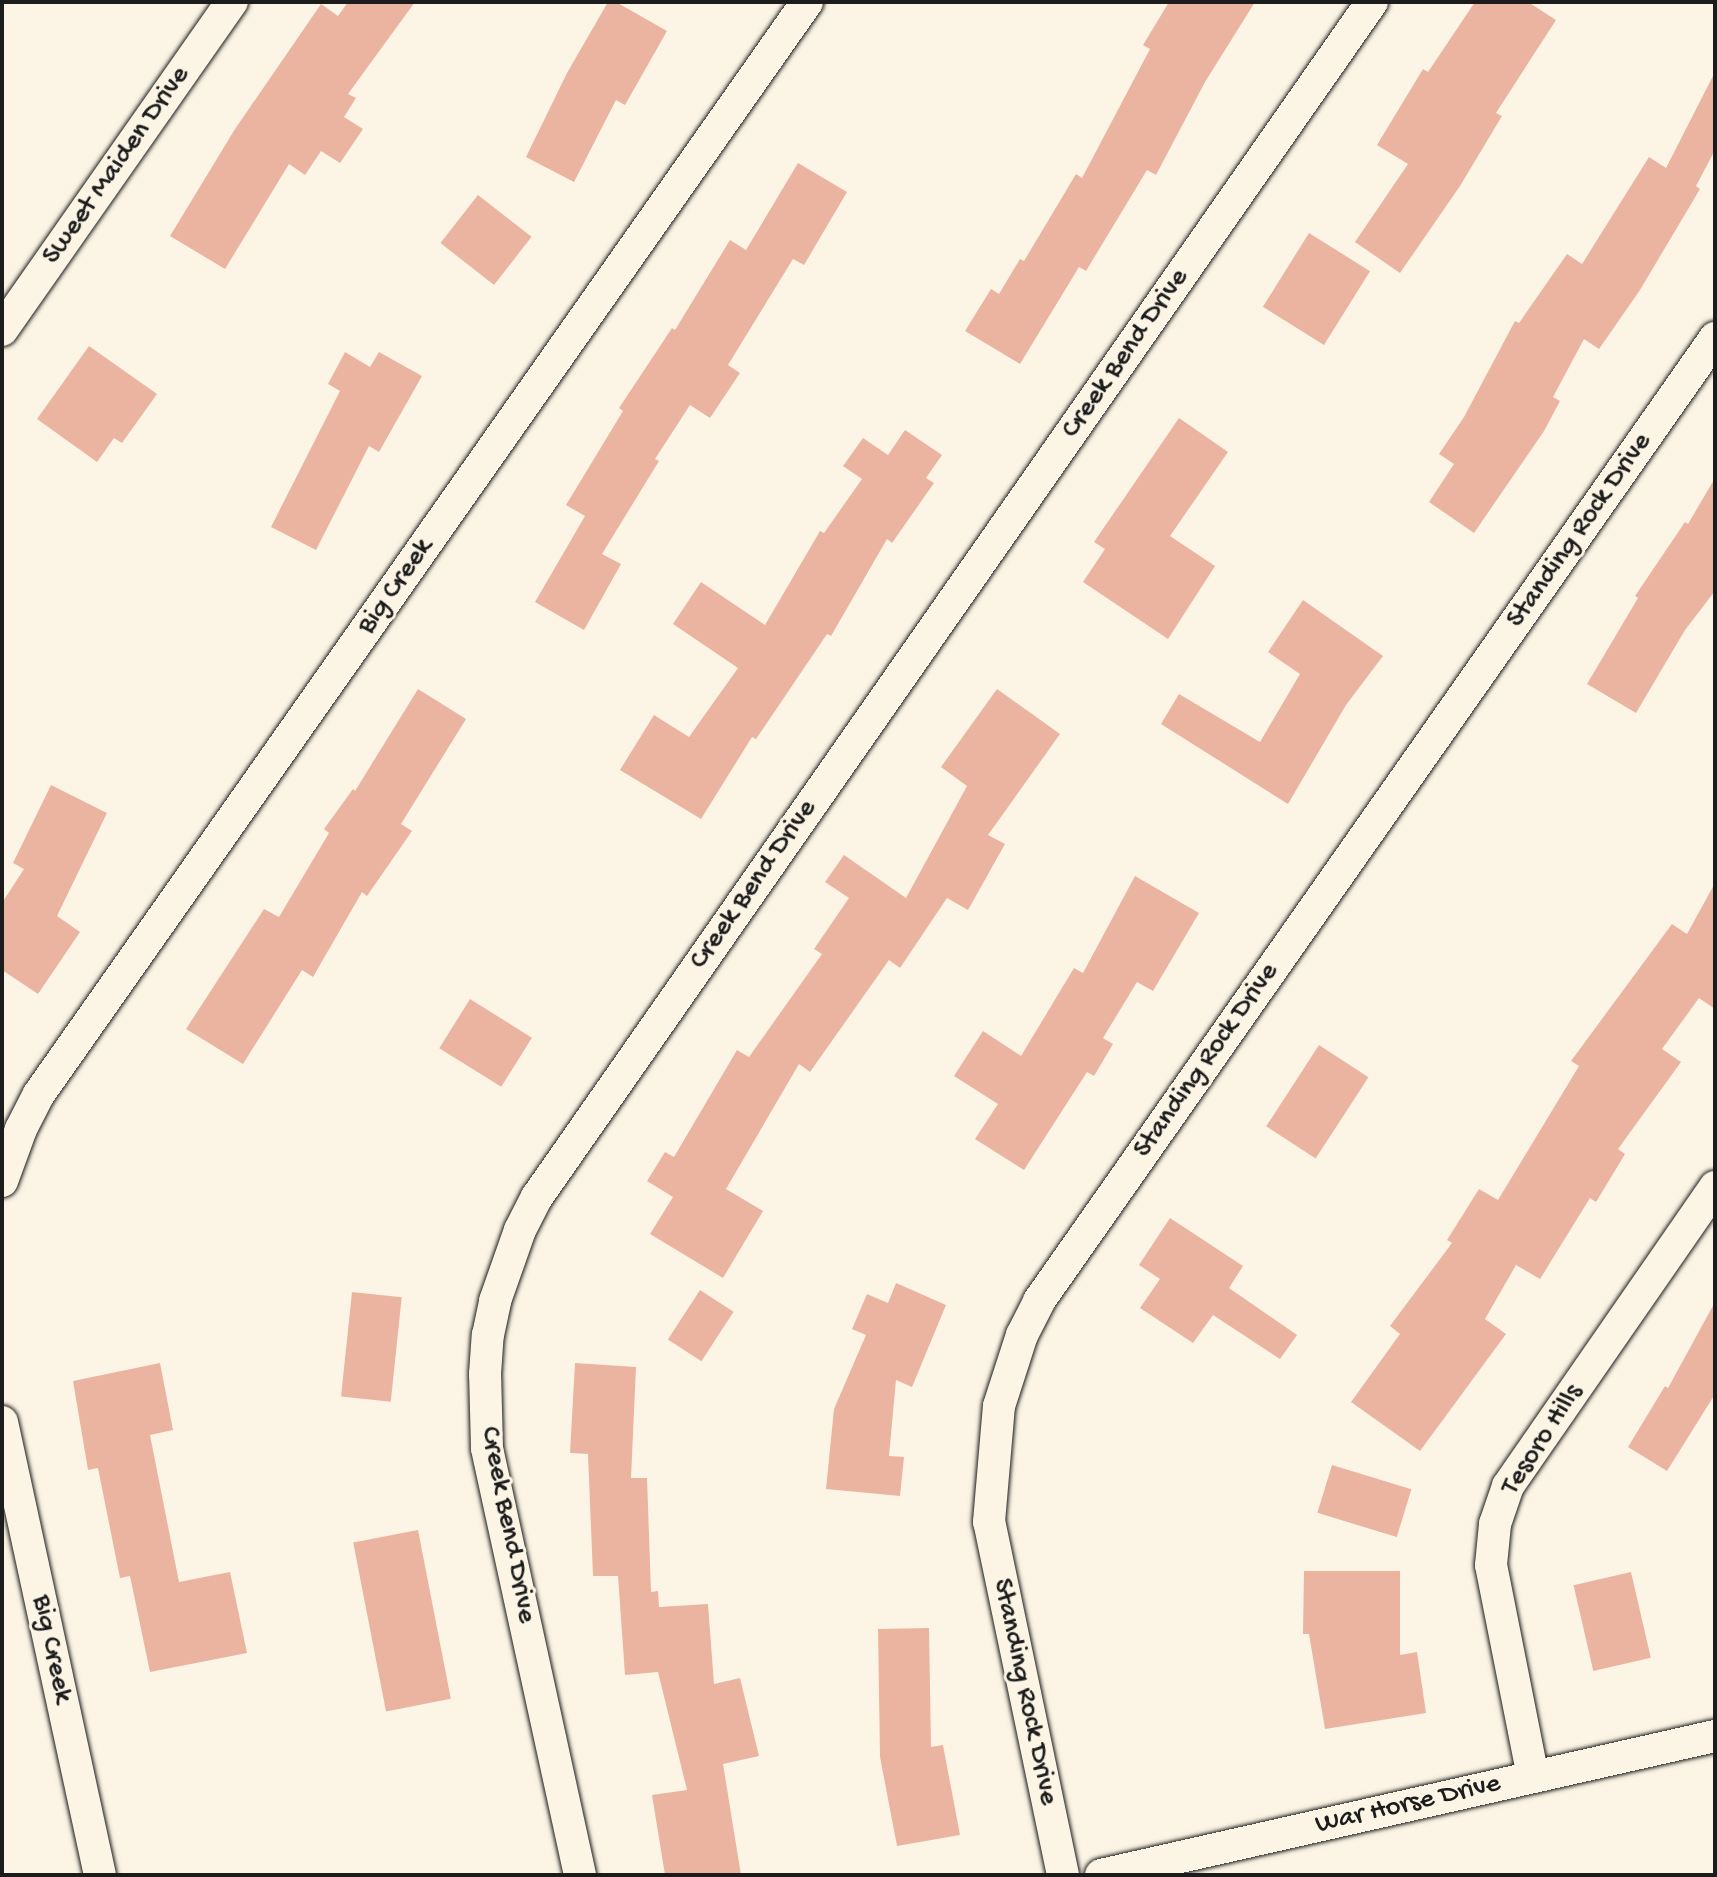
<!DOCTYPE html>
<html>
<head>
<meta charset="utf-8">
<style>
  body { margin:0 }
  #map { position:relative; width:1717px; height:1877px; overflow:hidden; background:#fcf5e5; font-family:"Gochi Hand",sans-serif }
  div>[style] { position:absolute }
  .building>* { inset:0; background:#ebb4a1; transform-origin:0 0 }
  .roads { filter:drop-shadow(0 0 2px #1c1c1c) drop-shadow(0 0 2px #1c1c1c) }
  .street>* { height:32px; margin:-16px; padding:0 16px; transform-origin:16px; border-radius:16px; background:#fcf5e5 }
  span { translate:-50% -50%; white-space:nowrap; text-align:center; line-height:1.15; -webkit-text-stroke:6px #fcf5e5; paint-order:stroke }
  .street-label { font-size:28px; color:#1c1c1c }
  .frame { position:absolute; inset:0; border:4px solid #1c1c1c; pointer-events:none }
</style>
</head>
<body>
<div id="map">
  <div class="building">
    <i style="clip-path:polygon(348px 2px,415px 2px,348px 94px,356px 98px,344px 117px,363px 129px,340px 163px,321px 151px,305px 175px,289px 164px,225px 269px,170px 236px,235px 129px,321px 4px,338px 16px)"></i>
    <i style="clip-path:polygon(608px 2px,616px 2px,667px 31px,625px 105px,616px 100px,574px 182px,526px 157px,567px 73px)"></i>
    <i style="clip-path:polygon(1169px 2px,1255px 2px,1205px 82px,1156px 175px,1147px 170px,1086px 271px,1079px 267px,1020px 364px,965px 331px,991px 289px,999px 294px,1020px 259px,1024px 261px,1076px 174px,1082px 178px,1150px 49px,1143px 45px)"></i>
    <i style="clip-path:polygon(1475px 2px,1528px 2px,1556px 20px,1496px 113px,1502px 116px,1460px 186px,1400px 273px,1355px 242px,1408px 164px,1377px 145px,1423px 69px,1428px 72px)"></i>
    <i style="clip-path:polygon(1715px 72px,1715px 150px,1696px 186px,1700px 189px,1640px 290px,1599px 349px,1584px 339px,1553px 397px,1560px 401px,1544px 431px,1474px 533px,1429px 502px,1454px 464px,1439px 454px,1464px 417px,1515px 321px,1519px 323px,1567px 254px,1582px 264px,1649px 157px,1666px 168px)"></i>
    <i style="clip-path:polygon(798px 163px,847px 192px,804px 265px,793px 259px,728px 365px,740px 373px,710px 418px,690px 405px,655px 459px,659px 461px,602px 554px,621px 564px,584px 630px,535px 602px,585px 516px,566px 505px,623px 411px,619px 408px,672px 328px,675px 330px,730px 240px,746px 250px)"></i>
    <i style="left:478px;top:195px;width:68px;height:61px;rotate:38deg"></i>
    <i style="left:1309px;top:233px;width:72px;height:87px;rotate:32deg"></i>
    <i style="clip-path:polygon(89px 346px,157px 394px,122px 443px,114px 438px,97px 462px,37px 419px)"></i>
    <i style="clip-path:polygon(345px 352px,370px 367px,379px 352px,422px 376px,379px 452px,369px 446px,316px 550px,271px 527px,340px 391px,328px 384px)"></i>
    <i style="clip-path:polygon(1179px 418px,1228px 452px,1170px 536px,1215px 566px,1168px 639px,1083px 582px,1105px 549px,1094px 542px)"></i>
    <i style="clip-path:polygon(905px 430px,942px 455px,926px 478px,934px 483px,892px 543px,887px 539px,831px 636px,827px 634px,756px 739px,752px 737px,701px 819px,620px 770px,654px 715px,689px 737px,738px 668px,673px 624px,701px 582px,765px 625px,820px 531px,824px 533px,862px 479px,843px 466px,863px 438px,888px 455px)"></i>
    <i style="clip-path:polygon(1715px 478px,1715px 591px,1685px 630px,1636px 713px,1587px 684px,1638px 598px,1635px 596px,1685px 522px,1688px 524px)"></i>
    <i style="clip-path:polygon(1303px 600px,1383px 656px,1346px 705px,1288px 804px,1161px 724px,1179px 694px,1260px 742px,1300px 674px,1268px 652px)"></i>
    <i style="clip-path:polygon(418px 689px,466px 719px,401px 824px,412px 831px,367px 896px,362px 892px,313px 977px,302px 970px,243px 1064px,186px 1029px,264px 909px,279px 917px,329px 833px,324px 829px,353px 789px,355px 791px)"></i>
    <i style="clip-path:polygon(997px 689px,1060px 734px,988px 835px,1005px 844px,968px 910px,947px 898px,900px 968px,889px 960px,810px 1072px,799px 1064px,726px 1189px,763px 1211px,723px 1278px,650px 1234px,673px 1197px,647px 1181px,665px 1152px,674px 1157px,737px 1050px,749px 1057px,822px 954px,814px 949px,849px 898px,825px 882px,844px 855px,906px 898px,967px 786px,941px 767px)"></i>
    <i style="clip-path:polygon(51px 785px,107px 813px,57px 916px,80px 932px,38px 994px,2px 970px,2px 903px,24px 869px,13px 863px)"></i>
    <i style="clip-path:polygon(1135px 876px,1199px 913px,1153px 991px,1137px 982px,1103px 1038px,1113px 1044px,1094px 1076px,1087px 1072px,1024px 1170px,975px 1139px,998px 1104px,954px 1076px,983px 1031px,1021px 1056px,1074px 968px,1083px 973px)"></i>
    <i style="clip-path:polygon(1715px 883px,1715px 1009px,1699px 998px,1662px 1049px,1681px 1062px,1618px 1149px,1625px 1154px,1596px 1202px,1590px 1198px,1540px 1279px,1516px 1265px,1485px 1319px,1506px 1334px,1420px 1451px,1351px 1402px,1400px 1334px,1390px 1326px,1452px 1243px,1447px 1240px,1479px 1189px,1498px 1200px,1579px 1066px,1571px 1061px,1672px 924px,1687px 934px)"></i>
    <i style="left:470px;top:999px;width:73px;height:58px;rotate:32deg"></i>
    <i style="left:1319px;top:1045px;width:59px;height:97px;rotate:33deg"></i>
    <i style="clip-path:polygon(1170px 1218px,1243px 1266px,1229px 1288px,1297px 1335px,1280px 1359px,1213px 1315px,1193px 1343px,1140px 1308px,1160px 1279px,1139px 1265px)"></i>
    <i style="clip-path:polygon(896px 1283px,946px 1305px,912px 1387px,896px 1380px,889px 1456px,904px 1457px,900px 1496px,826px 1489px,834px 1409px,866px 1335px,852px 1329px,867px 1294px,888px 1303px)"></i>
    <i style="left:700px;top:1290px;width:40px;height:59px;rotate:33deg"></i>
    <i style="left:352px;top:1292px;width:50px;height:105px;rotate:6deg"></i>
    <i style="clip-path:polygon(1715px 1302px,1715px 1394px,1667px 1471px,1628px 1447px,1665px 1386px,1668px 1388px)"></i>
    <i style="clip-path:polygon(160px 1363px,173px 1430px,150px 1435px,179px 1582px,230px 1572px,247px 1653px,150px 1672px,130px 1576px,120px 1578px,98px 1468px,88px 1470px,73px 1381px)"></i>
    <i style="clip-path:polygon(575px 1363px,636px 1367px,631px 1478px,647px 1478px,651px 1592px,658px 1591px,659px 1607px,708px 1604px,714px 1684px,740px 1678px,759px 1756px,723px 1764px,741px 1875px,665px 1875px,652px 1795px,687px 1790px,658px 1672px,625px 1675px,618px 1576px,593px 1576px,588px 1454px,570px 1453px)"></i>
    <i style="left:1332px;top:1465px;width:83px;height:50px;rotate:17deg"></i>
    <i style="left:418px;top:1530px;width:172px;height:66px;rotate:79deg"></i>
    <i style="clip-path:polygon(1304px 1571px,1400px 1571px,1400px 1655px,1417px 1652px,1426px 1713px,1325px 1729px,1309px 1634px,1303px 1634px)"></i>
    <i style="left:1631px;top:1572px;width:88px;height:59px;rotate:77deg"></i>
    <i style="clip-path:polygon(929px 1628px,931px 1747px,943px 1745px,960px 1835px,897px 1846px,880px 1757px,878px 1629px)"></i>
  </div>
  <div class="roads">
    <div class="street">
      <i style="left:2px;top:330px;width:401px;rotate:-55deg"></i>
      <i style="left:2px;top:1181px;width:55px;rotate:-69.9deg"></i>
      <i style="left:21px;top:1129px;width:39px;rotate:-63deg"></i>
      <i style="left:39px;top:1094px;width:1335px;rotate:-54.88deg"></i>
      <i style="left:2px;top:1422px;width:463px;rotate:77.8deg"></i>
      <i style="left:1533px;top:1777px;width:216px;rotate:-101.2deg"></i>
      <i style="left:1491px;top:1565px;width:41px;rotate:-84.4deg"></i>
      <i style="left:1495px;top:1524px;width:40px;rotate:-71.1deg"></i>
      <i style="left:1508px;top:1486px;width:364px;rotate:-55.3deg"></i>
      <i style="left:580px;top:1875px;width:437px;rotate:-102.3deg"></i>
      <i style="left:487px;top:1448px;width:74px;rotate:-91.5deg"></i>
      <i style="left:485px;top:1374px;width:39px;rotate:-86deg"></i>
      <i style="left:488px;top:1335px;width:35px;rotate:-78deg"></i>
      <i style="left:495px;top:1301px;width:75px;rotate:-70.6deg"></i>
      <i style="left:520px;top:1230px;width:37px;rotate:-63deg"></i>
      <i style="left:537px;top:1197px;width:1458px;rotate:-55.06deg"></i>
      <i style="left:1063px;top:1875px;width:361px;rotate:-101.8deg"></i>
      <i style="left:989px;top:1522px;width:116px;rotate:-85.1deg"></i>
      <i style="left:999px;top:1406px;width:75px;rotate:-72.1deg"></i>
      <i style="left:1022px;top:1335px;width:38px;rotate:-63deg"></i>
      <i style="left:1039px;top:1301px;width:1177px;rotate:-54.93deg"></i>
      <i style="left:1101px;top:1875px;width:630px;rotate:-12.76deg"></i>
    </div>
  </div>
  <div class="street-label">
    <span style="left:117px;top:166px;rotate:-55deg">Sweet Maiden Drive</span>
    <span style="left:1126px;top:354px;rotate:-55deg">Creek Bend Drive</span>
    <span style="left:1580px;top:531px;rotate:-55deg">Standing Rock Drive</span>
    <span style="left:396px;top:587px;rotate:-55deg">Big Creek</span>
    <span style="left:754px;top:885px;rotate:-55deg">Creek Bend Drive</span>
    <span style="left:1207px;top:1061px;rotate:-55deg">Standing Rock Drive</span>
    <span style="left:1543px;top:1440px;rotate:-57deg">Tesoro Hills</span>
    <span style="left:507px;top:1525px;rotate:79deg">Creek Bend Drive</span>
    <span style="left:51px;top:1649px;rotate:78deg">Big Creek</span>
    <span style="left:1024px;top:1692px;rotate:78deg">Standing Rock Drive</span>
    <span style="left:1408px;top:1805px;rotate:-13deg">War Horse Drive</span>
  </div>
  <div class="frame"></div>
</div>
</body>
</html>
